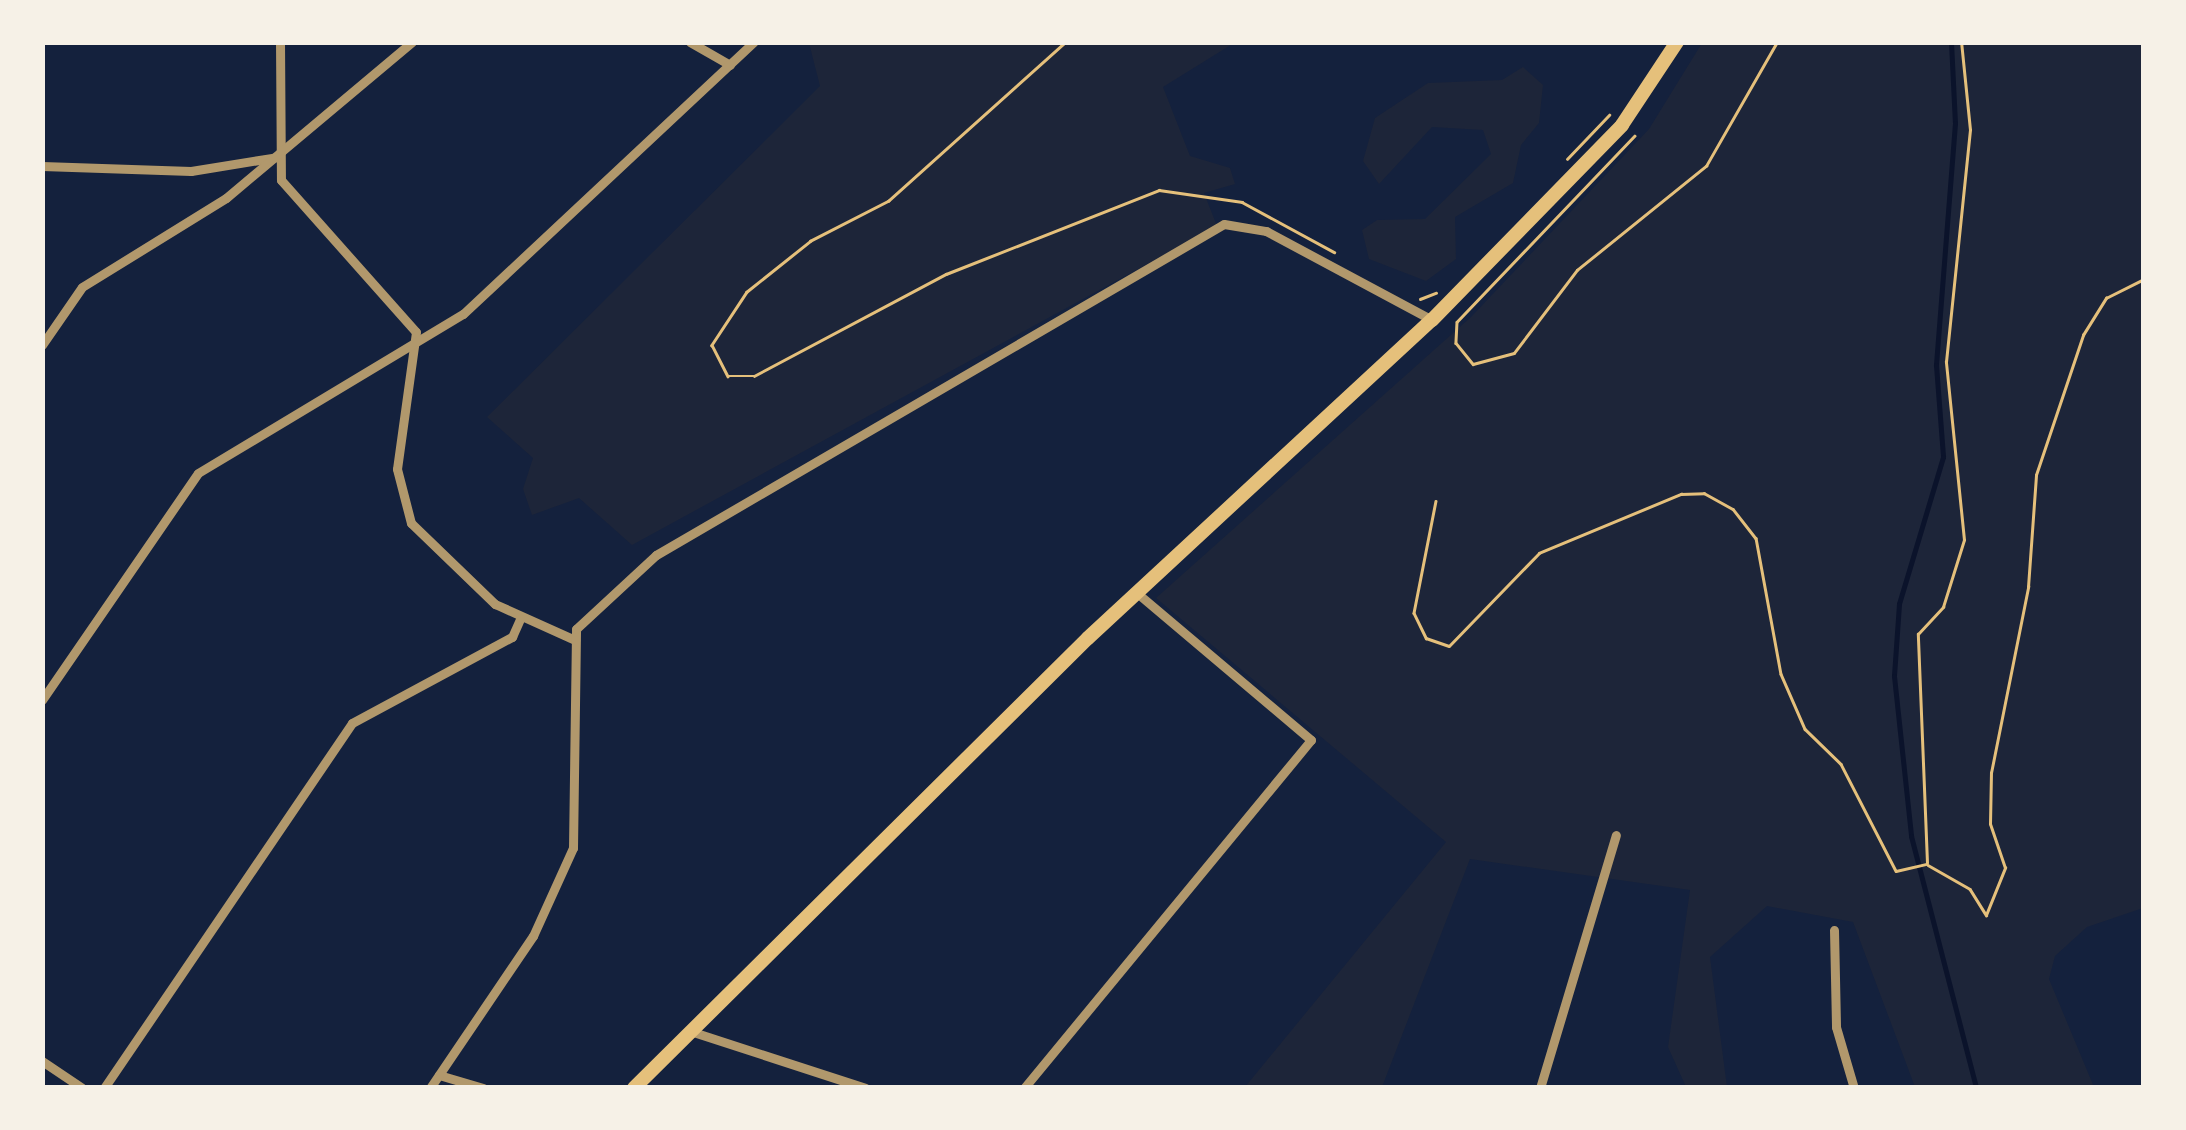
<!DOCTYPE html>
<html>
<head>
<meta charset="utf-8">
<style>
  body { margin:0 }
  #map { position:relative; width:2186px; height:1130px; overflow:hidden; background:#14213d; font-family:Lato,sans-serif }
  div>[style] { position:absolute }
  .green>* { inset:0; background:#1d2539 }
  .stream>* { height:5px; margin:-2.5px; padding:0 2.5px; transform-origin:2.5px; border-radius:2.5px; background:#0b132b }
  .path>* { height:2.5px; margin:-1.25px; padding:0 1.25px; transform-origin:1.25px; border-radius:1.25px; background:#e5c07b }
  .minor>* { height:9px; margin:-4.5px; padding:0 4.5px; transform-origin:4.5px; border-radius:4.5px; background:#b1986c }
  .primary>* { height:14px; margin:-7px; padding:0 7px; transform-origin:7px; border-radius:7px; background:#e5c07b }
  span { translate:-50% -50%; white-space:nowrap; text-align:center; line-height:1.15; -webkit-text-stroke:10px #f6f1e7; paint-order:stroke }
  .frame { position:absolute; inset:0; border:45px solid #f6f1e7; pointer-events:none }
</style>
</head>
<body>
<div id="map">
  <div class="green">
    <i style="clip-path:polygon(809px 43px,1234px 43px,1163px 87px,1190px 156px,1230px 168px,1235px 184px,1204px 193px,1217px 226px,632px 545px,579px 498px,532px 515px,523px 489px,533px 458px,487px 417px,820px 86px)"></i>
    <i style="clip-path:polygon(1702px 43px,2143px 43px,2143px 908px,2087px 927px,2055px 956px,2049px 979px,2094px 1087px,1915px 1087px,1853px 922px,1767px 906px,1710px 957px,1727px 1087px,1686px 1087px,1668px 1047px,1690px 890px,1470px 859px,1382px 1087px,1245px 1087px,1446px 842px,1156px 598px,1471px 317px,1649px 129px)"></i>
    <i style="clip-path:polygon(1523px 67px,1543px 85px,1539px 123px,1521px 145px,1513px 183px,1455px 217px,1456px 259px,1426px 281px,1369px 259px,1362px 230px,1377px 220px,1425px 219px,1491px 154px,1483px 130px,1432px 127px,1379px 184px,1363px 161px,1375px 118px,1428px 83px,1502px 80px)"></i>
  </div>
  <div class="stream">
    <i style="left:1951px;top:42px;width:81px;rotate:87.2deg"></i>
    <i style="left:1955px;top:123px;width:243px;rotate:94.5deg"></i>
    <i style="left:1936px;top:365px;width:92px;rotate:85.6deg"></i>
    <i style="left:1943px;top:457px;width:153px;rotate:106.7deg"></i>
    <i style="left:1899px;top:604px;width:72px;rotate:94deg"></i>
    <i style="left:1894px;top:676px;width:161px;rotate:83.9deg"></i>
    <i style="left:1911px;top:836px;width:260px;rotate:75.5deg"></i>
  </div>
  <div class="path">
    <i style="left:1066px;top:42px;width:238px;rotate:138.1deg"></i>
    <i style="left:889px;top:201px;width:88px;rotate:152.9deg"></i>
    <i style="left:811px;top:241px;width:82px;rotate:141.4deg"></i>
    <i style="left:747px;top:292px;width:64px;rotate:123.4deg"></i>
    <i style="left:712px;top:345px;width:35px;rotate:63deg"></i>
    <i style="left:728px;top:376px;width:26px"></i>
    <i style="left:754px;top:376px;width:217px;rotate:-28deg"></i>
    <i style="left:946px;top:274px;width:229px;rotate:-21.5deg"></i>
    <i style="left:1159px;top:190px;width:84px;rotate:8.2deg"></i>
    <i style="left:1242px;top:202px;width:105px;rotate:28.5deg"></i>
    <i style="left:2144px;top:72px;width:52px;rotate:90deg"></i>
    <i style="left:1635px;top:136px;width:257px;rotate:133.7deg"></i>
    <i style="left:1457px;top:322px;width:21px;rotate:93deg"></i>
    <i style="left:1456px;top:343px;width:27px;rotate:51deg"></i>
    <i style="left:1473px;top:364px;width:42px;rotate:-15deg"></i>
    <i style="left:1514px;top:353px;width:104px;rotate:-52.8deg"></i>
    <i style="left:1577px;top:270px;width:166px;rotate:-38.9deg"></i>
    <i style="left:1706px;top:166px;width:143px;rotate:-60.2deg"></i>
    <i style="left:1567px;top:159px;width:61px;rotate:-46.3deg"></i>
    <i style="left:1420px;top:299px;width:17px;rotate:-21deg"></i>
    <i style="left:1436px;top:501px;width:114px;rotate:101.1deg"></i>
    <i style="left:1414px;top:613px;width:28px;rotate:64deg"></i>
    <i style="left:1426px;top:638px;width:24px;rotate:19deg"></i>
    <i style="left:1449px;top:646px;width:129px;rotate:-45.9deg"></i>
    <i style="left:1539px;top:553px;width:154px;rotate:-22.6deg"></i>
    <i style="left:1681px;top:494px;width:23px;rotate:-2deg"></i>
    <i style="left:1704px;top:493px;width:33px;rotate:29deg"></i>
    <i style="left:1733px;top:509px;width:37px;rotate:52deg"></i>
    <i style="left:1756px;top:538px;width:138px;rotate:79.6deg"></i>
    <i style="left:1781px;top:674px;width:60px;rotate:66.4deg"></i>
    <i style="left:1805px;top:729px;width:50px;rotate:44.2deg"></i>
    <i style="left:1841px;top:764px;width:120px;rotate:62.8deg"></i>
    <i style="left:1896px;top:871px;width:31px;rotate:-13deg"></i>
    <i style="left:1927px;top:863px;width:229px;rotate:-92.3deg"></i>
    <i style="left:1918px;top:634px;width:37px;rotate:-47deg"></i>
    <i style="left:1943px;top:607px;width:70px;rotate:-72.6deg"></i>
    <i style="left:1964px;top:540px;width:179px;rotate:-95.8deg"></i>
    <i style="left:1946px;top:362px;width:233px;rotate:-84.1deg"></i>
    <i style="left:1970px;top:130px;width:88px;rotate:-95.8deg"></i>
    <i style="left:1928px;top:865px;width:48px;rotate:29.7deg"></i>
    <i style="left:1970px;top:889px;width:31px;rotate:58deg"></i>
    <i style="left:1986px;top:915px;width:51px;rotate:-68deg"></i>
    <i style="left:2005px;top:868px;width:46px;rotate:-108.8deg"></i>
    <i style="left:1990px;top:824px;width:51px;rotate:-88.9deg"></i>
    <i style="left:1991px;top:773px;width:190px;rotate:-78.7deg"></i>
    <i style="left:2028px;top:587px;width:112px;rotate:-85.9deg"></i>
    <i style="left:2036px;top:475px;width:148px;rotate:-71.4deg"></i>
    <i style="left:2083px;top:335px;width:44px;rotate:-58.1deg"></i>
    <i style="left:2106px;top:298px;width:40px;rotate:-26.6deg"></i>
    <i style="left:2142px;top:280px;width:16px;rotate:-83deg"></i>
  </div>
  <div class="minor">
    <i style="left:280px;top:42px;width:138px;rotate:89.6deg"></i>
    <i style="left:281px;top:180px;width:203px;rotate:48.4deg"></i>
    <i style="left:416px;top:332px;width:138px;rotate:97.9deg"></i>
    <i style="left:397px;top:469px;width:56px;rotate:75.5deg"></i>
    <i style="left:411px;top:523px;width:117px;rotate:44deg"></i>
    <i style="left:495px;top:604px;width:88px;rotate:24.2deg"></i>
    <i style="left:690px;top:42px;width:46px;rotate:29.9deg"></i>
    <i style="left:42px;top:166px;width:149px;rotate:1.9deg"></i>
    <i style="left:191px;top:171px;width:87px;rotate:-9.2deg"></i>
    <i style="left:42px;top:345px;width:70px;rotate:-55.4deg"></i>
    <i style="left:82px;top:287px;width:169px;rotate:-31.7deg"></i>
    <i style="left:226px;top:198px;width:243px;rotate:-40deg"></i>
    <i style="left:42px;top:700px;width:275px;rotate:-55.5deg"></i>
    <i style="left:198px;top:473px;width:309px;rotate:-31deg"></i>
    <i style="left:463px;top:314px;width:398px;rotate:-43.1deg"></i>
    <i style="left:1834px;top:930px;width:97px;rotate:88.8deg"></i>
    <i style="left:1836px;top:1027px;width:64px;rotate:73.6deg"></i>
    <i style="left:690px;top:1031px;width:184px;rotate:18deg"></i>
    <i style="left:42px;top:1061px;width:48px;rotate:34deg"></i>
    <i style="left:439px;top:1075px;width:46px;rotate:16.5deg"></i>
    <i style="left:104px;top:1088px;width:441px;rotate:-55.8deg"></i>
    <i style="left:352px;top:723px;width:182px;rotate:-28.3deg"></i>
    <i style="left:512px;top:637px;width:20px;rotate:-66deg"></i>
    <i style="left:430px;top:1088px;width:184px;rotate:-55.9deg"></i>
    <i style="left:533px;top:936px;width:97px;rotate:-65.6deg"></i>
    <i style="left:573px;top:848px;width:219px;rotate:-89.2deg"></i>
    <i style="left:576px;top:629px;width:109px;rotate:-42.8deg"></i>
    <i style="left:656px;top:555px;width:657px;rotate:-30.23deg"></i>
    <i style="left:1224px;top:224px;width:43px;rotate:9.5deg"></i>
    <i style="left:1266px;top:231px;width:188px;rotate:28.2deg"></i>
    <i style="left:1024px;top:1088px;width:451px;rotate:-50.5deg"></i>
    <i style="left:1311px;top:740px;width:228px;rotate:-139.8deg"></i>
    <i style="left:1540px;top:1088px;width:264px;rotate:-73.3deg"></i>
  </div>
  <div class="primary">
    <i style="left:634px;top:1088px;width:639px;rotate:-44.75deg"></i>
    <i style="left:1088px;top:638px;width:468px;rotate:-42.8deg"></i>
    <i style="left:1432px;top:320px;width:272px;rotate:-45.7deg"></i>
    <i style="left:1622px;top:125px;width:100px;rotate:-56.5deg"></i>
  </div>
  <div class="frame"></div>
</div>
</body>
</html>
